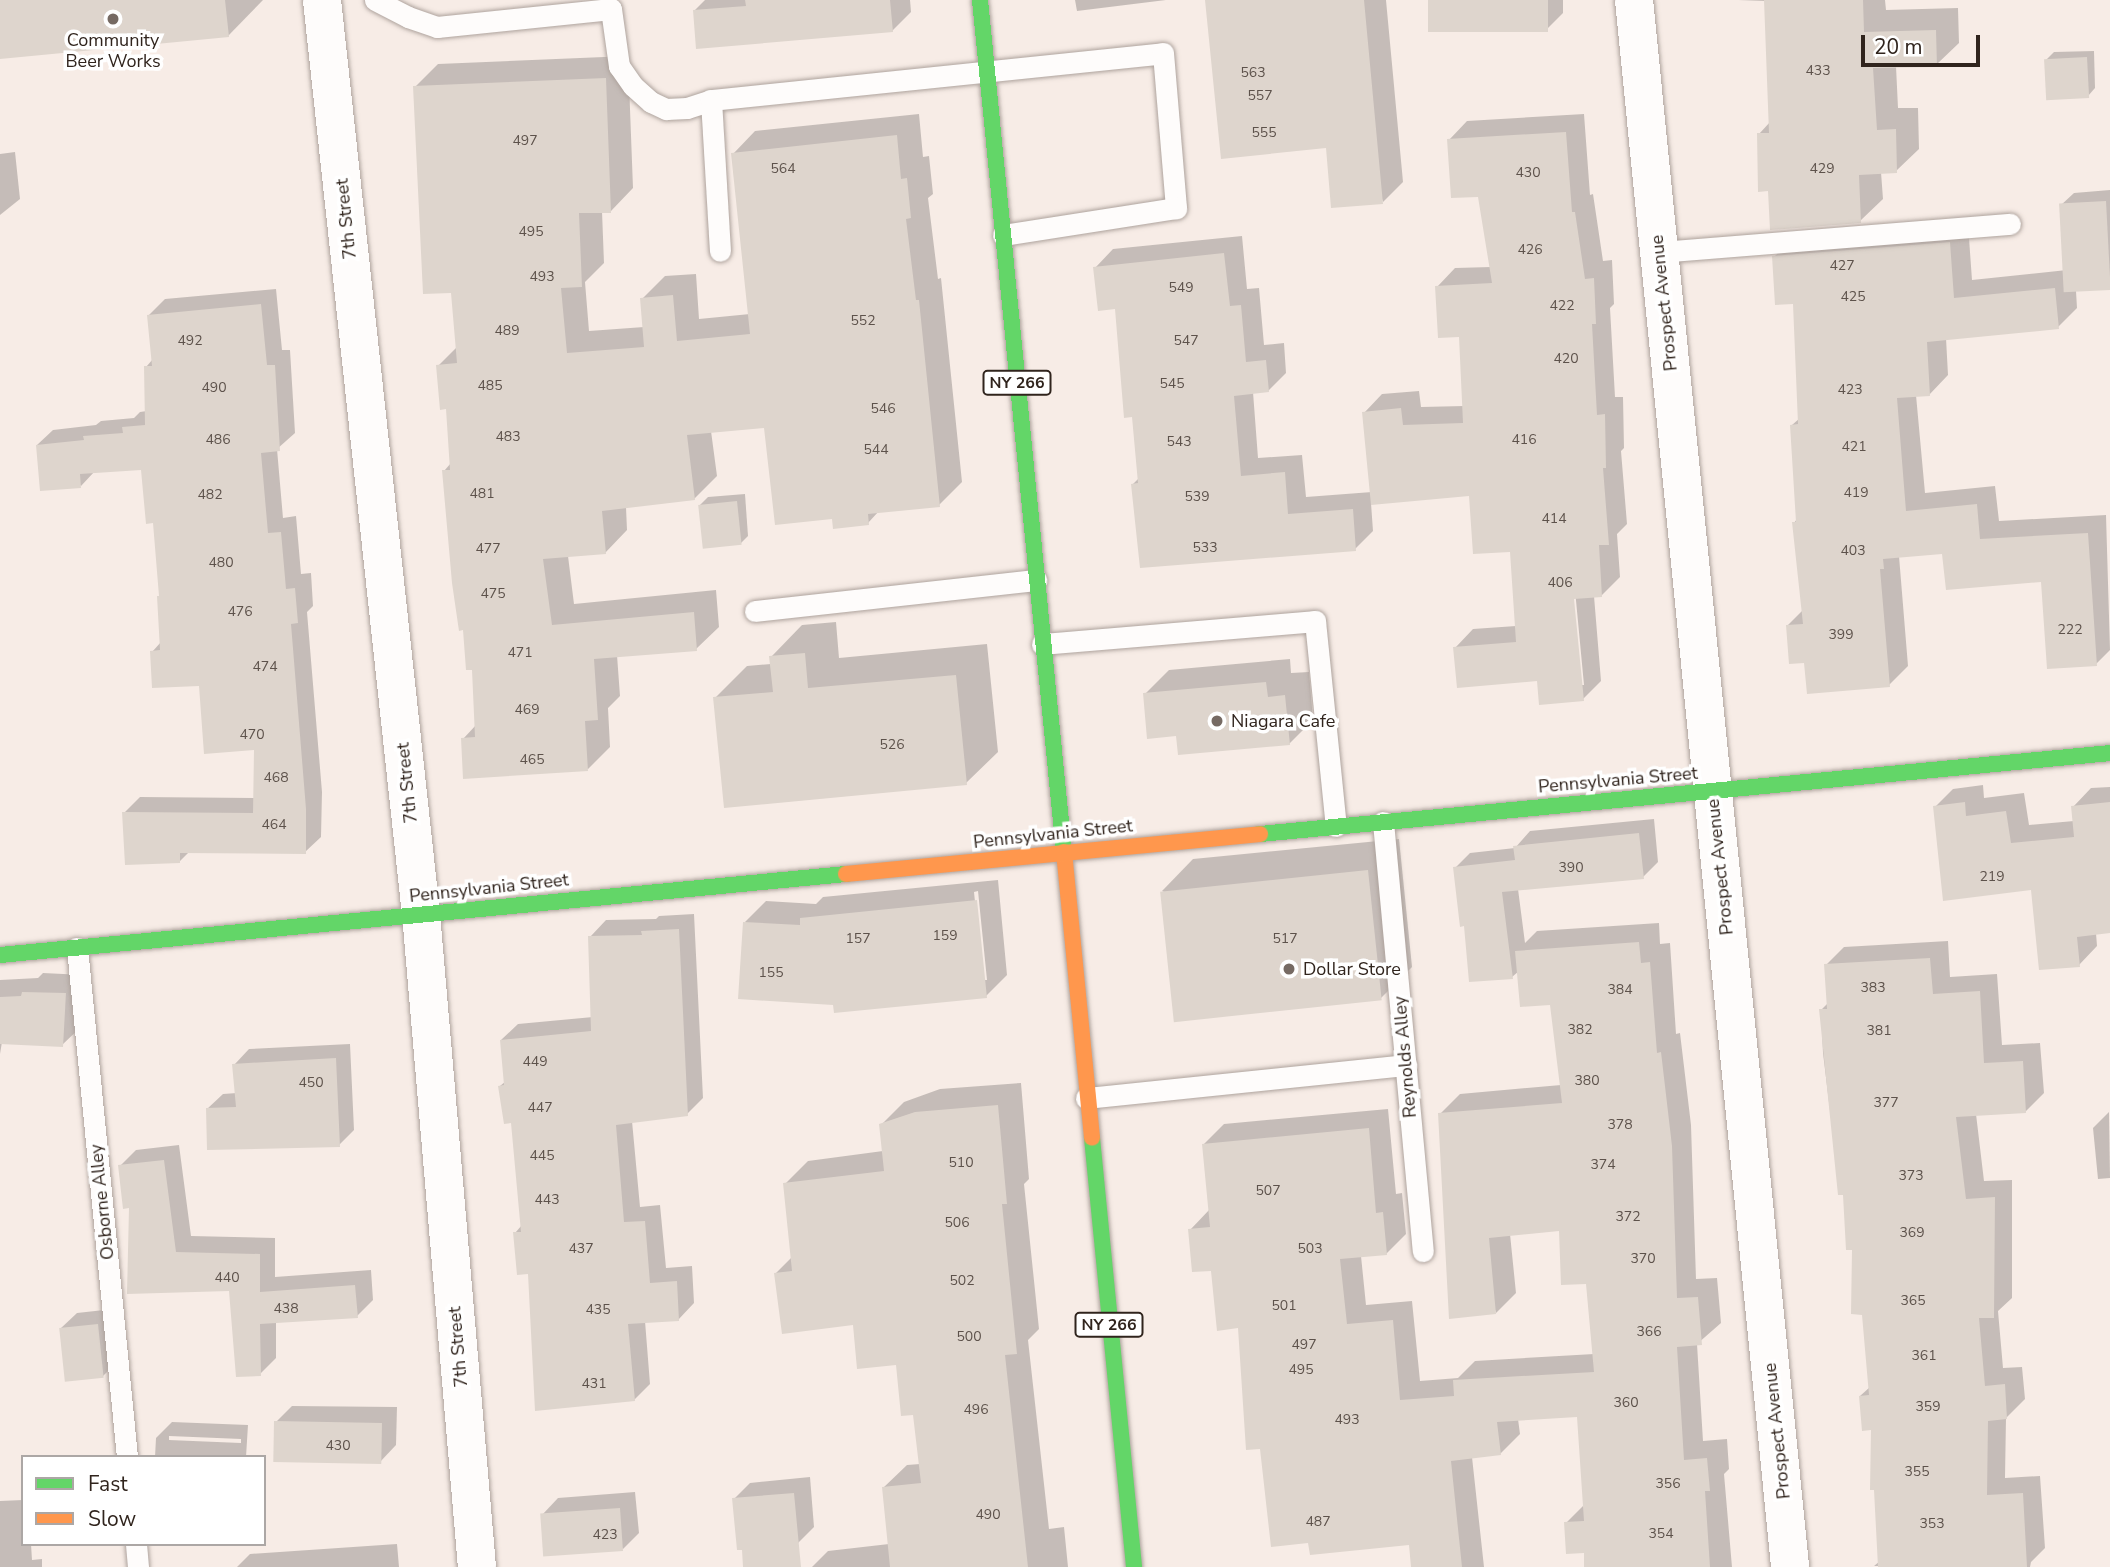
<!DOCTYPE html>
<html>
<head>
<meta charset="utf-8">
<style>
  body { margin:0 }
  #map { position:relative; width:2110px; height:1567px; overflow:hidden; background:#f7ece6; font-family:"Nunito Sans",sans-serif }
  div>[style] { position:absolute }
  .shadow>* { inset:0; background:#0003 }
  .building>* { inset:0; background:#ded5cd; transform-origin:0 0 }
  .roads { filter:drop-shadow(0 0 2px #aea39d) drop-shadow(0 0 2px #aea39d) }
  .lane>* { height:21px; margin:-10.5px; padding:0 10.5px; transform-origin:10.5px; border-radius:10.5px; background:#fefcfb }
  .street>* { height:38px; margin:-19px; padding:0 19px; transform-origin:19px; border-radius:19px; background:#fefcfb }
  .fast>* { height:16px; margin:-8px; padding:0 8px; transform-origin:8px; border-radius:8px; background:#63d668 }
  .slow>* { height:16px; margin:-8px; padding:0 8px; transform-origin:8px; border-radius:8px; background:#ff974d }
  .dots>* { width:19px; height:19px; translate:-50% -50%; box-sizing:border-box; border:4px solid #fff; border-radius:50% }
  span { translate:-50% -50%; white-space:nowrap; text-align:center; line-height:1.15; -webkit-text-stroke:7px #fff; paint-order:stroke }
  .number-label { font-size:14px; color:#5d524b }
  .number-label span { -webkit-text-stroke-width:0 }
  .shield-label span { padding:2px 5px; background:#fff; border:2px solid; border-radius:5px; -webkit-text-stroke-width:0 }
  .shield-label { font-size:16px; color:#30241d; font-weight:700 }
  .poi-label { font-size:18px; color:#30241d }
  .left { translate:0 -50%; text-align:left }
  .street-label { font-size:18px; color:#30241d }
  .legend { position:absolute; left:21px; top:1455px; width:245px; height:91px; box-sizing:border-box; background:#fff; border:2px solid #aca7a5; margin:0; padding:9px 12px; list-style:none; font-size:21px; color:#30241d }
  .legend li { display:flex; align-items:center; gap:14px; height:35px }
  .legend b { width:35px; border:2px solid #aca7a5 }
  .scale { position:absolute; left:1861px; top:35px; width:119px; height:32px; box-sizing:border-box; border:4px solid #30241d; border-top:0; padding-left:9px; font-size:21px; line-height:24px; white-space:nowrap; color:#30241d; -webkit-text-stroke:5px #fff; paint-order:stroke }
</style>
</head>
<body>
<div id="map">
  <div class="shadow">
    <i style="clip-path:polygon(0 0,263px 0,228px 36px,0 57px)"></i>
    <i style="clip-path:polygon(705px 0,910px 0,911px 12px,892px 31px,694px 11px)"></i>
    <i style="clip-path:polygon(1075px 0,1166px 0,1077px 11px)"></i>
    <i style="clip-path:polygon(1314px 0,1386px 0,1403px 182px,1383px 202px)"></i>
    <i style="clip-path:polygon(1429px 0,1563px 0,1563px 13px,1547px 29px)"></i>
    <i style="clip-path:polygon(1738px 0,1885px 0,1886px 10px,1958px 8px,1959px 43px,1936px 65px,1896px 66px,1898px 108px,1918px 108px,1919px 149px,1896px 171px,1881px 172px,1883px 199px,1860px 221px,1770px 190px,1759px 134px,1770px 122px,1766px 1px)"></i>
    <i style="clip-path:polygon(2094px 51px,2095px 88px,2088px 96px,2046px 60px,2054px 52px)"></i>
    <i style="clip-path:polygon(628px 56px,633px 188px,611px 211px,602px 211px,604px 263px,585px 282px,589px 331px,644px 327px,642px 299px,665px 276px,696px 274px,699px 319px,750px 314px,733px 154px,755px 131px,919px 114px,923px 157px,929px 156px,933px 194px,928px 198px,938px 279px,941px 278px,962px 482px,939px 505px,879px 511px,868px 523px,834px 517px,765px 426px,711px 431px,717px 476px,694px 499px,626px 507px,627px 530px,605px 553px,568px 556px,574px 604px,716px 590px,719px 627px,696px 649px,617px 655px,620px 696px,608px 708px,610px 747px,588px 769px,463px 739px,476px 725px,473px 668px,464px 628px,444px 471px,451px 463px,448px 407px,438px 366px,457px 347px,453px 291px,415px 87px,438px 64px)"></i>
    <i style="clip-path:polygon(evenodd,1584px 114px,1590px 195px,1593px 194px,1603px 261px,1612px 260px,1614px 304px,1610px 308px,1615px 397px,1623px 397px,1624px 448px,1621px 451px,1627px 524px,1617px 534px,1620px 577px,1601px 596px,1594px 596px,1601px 681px,1583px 699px,1455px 648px,1473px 629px,1516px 626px,1512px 550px,1471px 494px,1371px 503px,1373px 531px,1355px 549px,1133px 484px,1139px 478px,1134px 415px,1117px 307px,1095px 268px,1113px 249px,1242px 236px,1247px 289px,1259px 288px,1264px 345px,1284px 343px,1286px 373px,1268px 391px,1253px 392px,1258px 458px,1302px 455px,1306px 497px,1372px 492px,1364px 413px,1382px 394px,1419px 391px,1421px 407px,1464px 406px,1460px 335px,1437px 287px,1455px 268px,1491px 267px,1479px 195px,1449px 140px,1467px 121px,1584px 114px,1572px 590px,1575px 590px,1584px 685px,1580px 685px,1572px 590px)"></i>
    <i style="clip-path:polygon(15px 152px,20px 199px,0 215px,0 154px)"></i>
    <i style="clip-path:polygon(2110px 190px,2110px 288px,2076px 291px,2077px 308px,2058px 327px,1946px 338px,1948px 375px,1929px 395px,1916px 395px,1925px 493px,1995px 486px,1999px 521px,2106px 515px,2110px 650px,2096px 664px,2043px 580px,1944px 552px,1899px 556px,1908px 666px,1889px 685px,1806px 661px,1787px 626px,1803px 610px,1794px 523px,1797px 519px,1792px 425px,1800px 418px,1795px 302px,1774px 257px,1793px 238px,1968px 224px,1972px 280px,2067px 270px,2061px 205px,2074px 193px)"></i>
    <i style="clip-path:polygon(276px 289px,282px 350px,290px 350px,295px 433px,277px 449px,283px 518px,296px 516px,301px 574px,311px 573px,313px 606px,307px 612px,322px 792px,321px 837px,305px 852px,190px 851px,180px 861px,124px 813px,140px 797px,255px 798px,256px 748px,200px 684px,152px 652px,161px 642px,161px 594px,155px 522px,143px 468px,95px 471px,81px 486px,37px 445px,53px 430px,96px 425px,101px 421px,134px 418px,140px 412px,147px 411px,146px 367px,153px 359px,149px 315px,165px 299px)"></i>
    <i style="clip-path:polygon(745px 494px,748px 536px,741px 543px,700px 505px,708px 497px)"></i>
    <i style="clip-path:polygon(836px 622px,839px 658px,987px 644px,998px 752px,966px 783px,715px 698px,747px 666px,771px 664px,771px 657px,802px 625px)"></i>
    <i style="clip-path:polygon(1290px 659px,1291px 673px,1309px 672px,1313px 720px,1289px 744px,1178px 734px,1145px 694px,1169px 670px)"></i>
    <i style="clip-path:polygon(1983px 785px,1984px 798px,2024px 793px,2029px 825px,2074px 821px,2073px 807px,2091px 788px,2110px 787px,2110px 931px,2096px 933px,2097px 946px,2079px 965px,2032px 888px,1935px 807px,1953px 789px)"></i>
    <i style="clip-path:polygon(1654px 819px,1658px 862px,1643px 877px,1518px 889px,1525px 943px,1537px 931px,1659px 923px,1660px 944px,1670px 943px,1676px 1034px,1680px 1033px,1691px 1125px,1696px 1279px,1717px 1278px,1721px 1323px,1697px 1344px,1703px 1441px,1727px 1439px,1729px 1469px,1724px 1474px,1732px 1567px,1593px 1567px,1566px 1523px,1585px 1504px,1578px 1415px,1518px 1419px,1520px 1434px,1500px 1454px,1472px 1457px,1484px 1567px,1413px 1567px,1410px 1543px,1310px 1541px,1262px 1448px,1240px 1327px,1190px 1230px,1210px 1209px,1204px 1144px,1224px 1124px,1388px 1109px,1396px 1194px,1402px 1193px,1406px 1234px,1386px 1254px,1361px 1256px,1366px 1305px,1412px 1301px,1420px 1381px,1458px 1378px,1475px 1361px,1594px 1354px,1588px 1282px,1561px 1230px,1510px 1234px,1516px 1293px,1496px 1313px,1440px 1114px,1460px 1094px,1561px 1085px,1552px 1003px,1519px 971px,1512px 977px,1466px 924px,1455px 868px,1470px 853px,1515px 848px,1530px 831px)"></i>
    <i style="clip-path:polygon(1399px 839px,1412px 967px,1381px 998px,1162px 891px,1193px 859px)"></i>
    <i style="clip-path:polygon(evenodd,998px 880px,1007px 975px,986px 996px,835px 1003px,745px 922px,766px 901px,816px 904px,823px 897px,998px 880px,978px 891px,987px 980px,983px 980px,974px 892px,978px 891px)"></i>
    <i style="clip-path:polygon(694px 914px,703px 1098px,687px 1114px,632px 1121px,640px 1207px,660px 1205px,666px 1268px,692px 1266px,694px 1303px,678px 1320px,645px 1321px,650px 1384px,634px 1400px,537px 1409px,530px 1272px,515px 1233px,522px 1225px,513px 1121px,500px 1086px,506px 1081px,501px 1040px,518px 1024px,593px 1017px,590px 937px,606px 920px,656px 919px,659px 916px)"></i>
    <i style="clip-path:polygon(1948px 941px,1950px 977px,1997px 974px,2002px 1045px,2040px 1043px,2044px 1093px,2025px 1112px,1976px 1114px,1984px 1181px,2012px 1180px,2012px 1298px,1998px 1311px,2003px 1368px,2022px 1367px,2025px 1399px,2006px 1418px,2005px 1478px,2040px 1476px,2045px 1548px,2031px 1562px,2030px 1567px,1874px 1566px,1880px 1561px,1872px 1428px,1860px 1396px,1870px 1387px,1863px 1313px,1844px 1193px,1840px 1193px,1823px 1053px,1821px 1010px,1828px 1003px,1826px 965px,1844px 947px)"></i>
    <i style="clip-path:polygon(43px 973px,84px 975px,82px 1026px,62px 1045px,2px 1042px,0 1054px,0 980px,38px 978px)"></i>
    <i style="clip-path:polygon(350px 1044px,354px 1130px,339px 1145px,207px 1109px,223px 1094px,237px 1093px,234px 1065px,249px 1049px)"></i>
    <i style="clip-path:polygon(1021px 1083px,1029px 1179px,1024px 1184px,1039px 1329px,1028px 1340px,1049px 1529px,1064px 1527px,1068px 1567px,812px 1567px,828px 1551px,889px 1544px,883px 1488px,907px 1465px,920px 1464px,915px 1413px,898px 1364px,854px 1323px,776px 1273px,792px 1257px,785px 1184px,808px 1161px,883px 1151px,881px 1125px,904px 1102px,940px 1089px)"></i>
    <i style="clip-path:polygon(2109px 1112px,2110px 1178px,2098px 1179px,2093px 1128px)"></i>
    <i style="clip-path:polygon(179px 1145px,191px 1236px,275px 1238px,275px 1277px,371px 1270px,373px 1300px,357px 1316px,276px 1322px,276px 1358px,260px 1374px,231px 1289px,129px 1292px,131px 1206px,120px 1166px,136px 1150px)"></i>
    <i style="clip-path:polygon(113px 1309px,119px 1360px,103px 1376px,60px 1329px,77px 1313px)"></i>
    <i style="clip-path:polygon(292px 1406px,397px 1407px,396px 1445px,380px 1462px,276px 1422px)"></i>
    <i style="clip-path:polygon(evenodd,172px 1422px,248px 1425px,246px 1457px,155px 1457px,156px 1438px,172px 1422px,169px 1436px,241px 1439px,241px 1443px,169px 1440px,169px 1436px)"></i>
    <i style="clip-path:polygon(810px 1477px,814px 1527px,798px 1543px,734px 1499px,750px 1483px)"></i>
    <i style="clip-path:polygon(635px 1492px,639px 1533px,623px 1549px,542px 1515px,558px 1498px)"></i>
    <i style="clip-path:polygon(23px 1500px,23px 1544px,31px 1544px,32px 1560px,42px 1559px,42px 1567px,0 1567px,0 1501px)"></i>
    <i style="clip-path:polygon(397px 1544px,399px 1567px,237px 1567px,250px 1554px)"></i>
  </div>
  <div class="building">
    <i style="clip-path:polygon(0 0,225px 0,229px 37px,0 59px)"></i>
    <i style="clip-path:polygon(745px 0,890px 0,893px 32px,696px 49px,693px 10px,746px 6px)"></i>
    <i style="clip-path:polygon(1205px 0,1364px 0,1383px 204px,1331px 208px,1326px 148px,1221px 159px)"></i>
    <i style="left:1428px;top:0;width:120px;height:32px"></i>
    <i style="clip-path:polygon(1764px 0,1863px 0,1864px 32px,1936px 30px,1937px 67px,1873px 68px,1877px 130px,1896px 129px,1897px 173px,1859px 175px,1861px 223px,1770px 230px,1768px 191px,1758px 192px,1757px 133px,1769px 133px)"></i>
    <i style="left:2087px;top:57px;width:41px;height:43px;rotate:87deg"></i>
    <i style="clip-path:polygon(606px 78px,611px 213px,579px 213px,582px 287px,561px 288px,567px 353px,644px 347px,640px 298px,673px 295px,677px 341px,750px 334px,731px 153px,897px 135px,901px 179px,907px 178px,911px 218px,906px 219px,916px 300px,919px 300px,940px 507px,868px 514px,869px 525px,833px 529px,832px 519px,775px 525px,764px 428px,687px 435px,695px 500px,602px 511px,606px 554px,543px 559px,552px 625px,694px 612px,697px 651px,594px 659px,598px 720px,585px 721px,588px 771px,463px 779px,461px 738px,475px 737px,472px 670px,466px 670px,463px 630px,459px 631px,452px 583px,442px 470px,450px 470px,446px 409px,440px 410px,436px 365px,457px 363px,451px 293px,423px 294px,413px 86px)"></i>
    <i style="clip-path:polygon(1566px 132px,1572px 212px,1575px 212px,1585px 279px,1594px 278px,1596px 324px,1592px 324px,1597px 415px,1605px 414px,1606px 468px,1603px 468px,1609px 545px,1599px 545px,1602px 597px,1574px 599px,1584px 701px,1539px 705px,1537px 681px,1457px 688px,1453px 647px,1516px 642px,1510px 552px,1473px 554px,1469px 496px,1371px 505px,1362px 412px,1401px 408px,1403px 425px,1463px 423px,1459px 337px,1438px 338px,1435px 286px,1492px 283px,1478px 197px,1451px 198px,1447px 139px)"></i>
    <i style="left:2106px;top:201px;width:89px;height:47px;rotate:87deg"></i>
    <i style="clip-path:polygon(1950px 242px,1954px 298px,2055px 288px,2059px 329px,1927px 342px,1930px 396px,1897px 398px,1906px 511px,1977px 504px,1980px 539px,2088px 533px,2097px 666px,2047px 669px,2041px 582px,1946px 590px,1942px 554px,1883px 559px,1884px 569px,1880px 569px,1890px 687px,1807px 694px,1804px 663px,1789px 664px,1786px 625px,1803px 624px,1792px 522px,1796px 522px,1790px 425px,1798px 424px,1793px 304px,1775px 305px,1772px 256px)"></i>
    <i style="clip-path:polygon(1224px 253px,1230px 306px,1241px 305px,1246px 362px,1266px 360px,1269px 392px,1234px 396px,1241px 476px,1285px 472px,1288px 514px,1353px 509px,1356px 551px,1140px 568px,1131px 484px,1138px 483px,1132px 417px,1124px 418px,1115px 309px,1098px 311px,1093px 267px)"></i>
    <i style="clip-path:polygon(261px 304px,267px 365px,275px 365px,280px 451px,261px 453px,268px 533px,281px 532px,286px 589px,295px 588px,298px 623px,291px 624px,306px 809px,306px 854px,180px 853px,180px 863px,125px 865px,122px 812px,253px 813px,254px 750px,204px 754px,199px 686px,152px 688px,150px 651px,160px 650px,157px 596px,159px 596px,153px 523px,146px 524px,141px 470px,80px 474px,81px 488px,40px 491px,36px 445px,84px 440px,83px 436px,123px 433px,122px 427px,145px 425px,144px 366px,152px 366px,147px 315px)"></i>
    <i style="left:737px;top:501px;width:44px;height:39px;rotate:84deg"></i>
    <i style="clip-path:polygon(805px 653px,808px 688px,956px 675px,967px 785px,724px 808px,713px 697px,773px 692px,769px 656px)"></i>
    <i style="clip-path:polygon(1266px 682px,1268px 697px,1285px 695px,1290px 745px,1178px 755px,1176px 736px,1147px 739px,1143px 693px)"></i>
    <i style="clip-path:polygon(1965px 802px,1966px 816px,2006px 811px,2011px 843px,2074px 837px,2071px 806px,2110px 802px,2110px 933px,2077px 937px,2080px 967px,2039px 970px,2031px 890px,1943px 901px,1933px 806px)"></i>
    <i style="clip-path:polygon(1639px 833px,1644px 879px,1502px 892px,1513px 979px,1469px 982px,1464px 926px,1460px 927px,1453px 867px,1515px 860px,1513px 846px)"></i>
    <i style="left:1368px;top:870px;width:131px;height:209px;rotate:84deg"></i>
    <i style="clip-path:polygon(977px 900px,987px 998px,834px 1013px,833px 1005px,738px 999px,743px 922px,800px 925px,800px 918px)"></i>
    <i style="clip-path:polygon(679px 929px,688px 1116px,616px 1125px,624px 1222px,645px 1221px,650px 1283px,677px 1281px,679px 1321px,628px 1324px,635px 1401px,535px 1411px,528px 1274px,517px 1275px,513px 1232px,521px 1232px,511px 1123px,504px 1124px,498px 1086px,504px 1085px,500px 1040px,591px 1031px,588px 936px,642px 935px,641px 931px)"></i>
    <i style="clip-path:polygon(1639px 942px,1641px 963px,1650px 962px,1657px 1053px,1661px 1052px,1672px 1146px,1677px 1298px,1698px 1297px,1702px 1345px,1677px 1347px,1684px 1460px,1707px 1458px,1710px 1491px,1705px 1491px,1710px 1567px,1584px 1567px,1584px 1553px,1566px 1554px,1564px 1522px,1584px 1521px,1577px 1417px,1497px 1422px,1501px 1455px,1451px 1461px,1462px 1567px,1411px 1567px,1409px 1545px,1310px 1555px,1308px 1543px,1271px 1547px,1260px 1449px,1246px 1450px,1238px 1328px,1217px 1331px,1211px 1271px,1192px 1272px,1188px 1229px,1210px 1227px,1202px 1144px,1369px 1128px,1376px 1213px,1383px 1212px,1387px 1255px,1340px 1259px,1347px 1324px,1393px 1320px,1400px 1400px,1454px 1396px,1453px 1380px,1594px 1372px,1586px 1284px,1561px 1285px,1559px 1231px,1489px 1238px,1496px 1314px,1449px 1319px,1438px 1113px,1562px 1103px,1550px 1005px,1520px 1007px,1515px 951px)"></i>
    <i style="clip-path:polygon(1930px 958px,1933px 994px,1980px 991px,1984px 1063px,2023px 1061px,2026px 1113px,1956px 1117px,1966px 1199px,1995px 1197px,1994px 1318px,1979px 1318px,1985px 1386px,2005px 1384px,2007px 1419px,1988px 1421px,1987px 1495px,2023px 1493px,2027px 1567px,1878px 1567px,1874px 1490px,1870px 1490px,1871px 1430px,1862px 1431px,1859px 1396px,1869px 1395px,1862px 1315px,1851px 1314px,1852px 1250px,1846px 1250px,1843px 1195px,1838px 1195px,1819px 1009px,1827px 1009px,1824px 964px)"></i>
    <i style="clip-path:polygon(22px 992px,66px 993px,63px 1047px,0 1044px,0 997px,21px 996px)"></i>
    <i style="clip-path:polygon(336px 1058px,340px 1147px,207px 1150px,206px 1108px,236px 1107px,232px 1064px)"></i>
    <i style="clip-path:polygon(998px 1105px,1007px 1204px,1002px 1204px,1017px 1354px,1005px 1355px,1028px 1567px,890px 1567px,882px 1487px,921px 1483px,913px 1415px,901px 1416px,896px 1365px,857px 1369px,853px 1325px,782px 1334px,774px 1273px,792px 1271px,783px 1183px,884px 1171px,879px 1124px,915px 1112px)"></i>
    <i style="clip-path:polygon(164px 1160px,176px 1252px,260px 1254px,260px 1292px,355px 1285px,358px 1318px,260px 1324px,261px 1376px,236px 1377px,229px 1291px,127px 1294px,129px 1208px,123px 1209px,118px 1165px)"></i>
    <i style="left:98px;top:1324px;width:54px;height:39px;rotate:84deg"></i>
    <i style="left:274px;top:1421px;width:108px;height:41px;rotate:1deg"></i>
    <i style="clip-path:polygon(794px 1493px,801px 1567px,743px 1567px,742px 1550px,737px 1550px,732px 1498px)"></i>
    <i style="left:620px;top:1508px;width:43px;height:80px;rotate:86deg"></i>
  </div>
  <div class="roads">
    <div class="lane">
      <i style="left:375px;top:0;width:37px;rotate:27deg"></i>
      <i style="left:408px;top:17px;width:31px;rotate:19deg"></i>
      <i style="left:437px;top:27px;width:175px;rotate:-5.9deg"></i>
      <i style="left:611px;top:9px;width:58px;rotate:82deg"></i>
      <i style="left:619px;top:66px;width:24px;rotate:55deg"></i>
      <i style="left:633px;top:86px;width:24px;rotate:42deg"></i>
      <i style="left:651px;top:102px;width:17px;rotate:25deg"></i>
      <i style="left:666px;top:109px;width:21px;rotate:-3deg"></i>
      <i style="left:687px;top:108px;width:25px;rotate:-18deg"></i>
      <i style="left:711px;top:100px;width:454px;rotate:-5.9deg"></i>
      <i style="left:1163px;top:53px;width:156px;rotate:85.2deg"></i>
      <i style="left:1176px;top:208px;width:175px;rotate:171.1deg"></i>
      <i style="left:711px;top:100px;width:151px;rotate:86.6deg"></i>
      <i style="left:1659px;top:252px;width:352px;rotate:-4.6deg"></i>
      <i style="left:755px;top:611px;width:283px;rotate:-6.3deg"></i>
      <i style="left:1042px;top:644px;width:274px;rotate:-4.8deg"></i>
      <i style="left:1315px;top:621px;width:206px;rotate:84.2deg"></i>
      <i style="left:1383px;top:822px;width:431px;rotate:84.7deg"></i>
      <i style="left:77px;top:948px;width:511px;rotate:84.39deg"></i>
      <i style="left:1086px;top:1098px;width:322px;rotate:-5.9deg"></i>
      <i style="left:136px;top:1544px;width:23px;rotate:85deg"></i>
    </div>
    <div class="street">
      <i style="left:322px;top:0;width:919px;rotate:83.82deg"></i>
      <i style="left:421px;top:914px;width:655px;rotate:85.1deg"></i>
      <i style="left:1634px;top:0;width:1575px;rotate:84.31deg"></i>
    </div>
    <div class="fast">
      <i style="left:980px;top:0;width:856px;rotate:84.37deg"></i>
      <i style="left:1260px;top:834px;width:854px;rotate:-5.44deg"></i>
      <i style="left:0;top:955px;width:850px;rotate:-5.47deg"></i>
      <i style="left:1092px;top:1138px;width:431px;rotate:84.4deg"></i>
    </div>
    <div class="slow">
      <i style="left:1064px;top:852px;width:287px;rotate:84.4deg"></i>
      <i style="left:846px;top:874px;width:416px;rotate:-5.5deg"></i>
    </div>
  </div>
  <div class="dots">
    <i style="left:113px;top:19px;background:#766a63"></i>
    <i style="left:1217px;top:721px;background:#766a63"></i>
    <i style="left:1289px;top:969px;background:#766a63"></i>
  </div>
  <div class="number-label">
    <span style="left:1818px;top:71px">433</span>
    <span style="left:1253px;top:73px">563</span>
    <span style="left:1260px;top:96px">557</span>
    <span style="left:1264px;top:133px">555</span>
    <span style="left:525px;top:141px">497</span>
    <span style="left:783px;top:169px">564</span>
    <span style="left:1822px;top:169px">429</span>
    <span style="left:1528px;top:173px">430</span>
    <span style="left:531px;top:232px">495</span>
    <span style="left:1530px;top:250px">426</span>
    <span style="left:1842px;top:266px">427</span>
    <span style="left:542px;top:277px">493</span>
    <span style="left:1181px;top:288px">549</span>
    <span style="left:1853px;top:297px">425</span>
    <span style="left:1562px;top:306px">422</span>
    <span style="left:863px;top:321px">552</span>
    <span style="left:507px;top:331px">489</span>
    <span style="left:190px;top:341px">492</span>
    <span style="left:1186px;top:341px">547</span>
    <span style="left:1566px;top:359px">420</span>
    <span style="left:1172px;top:384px">545</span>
    <span style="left:490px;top:386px">485</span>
    <span style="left:214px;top:388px">490</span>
    <span style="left:1850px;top:390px">423</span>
    <span style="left:883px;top:409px">546</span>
    <span style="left:508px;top:437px">483</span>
    <span style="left:218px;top:440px">486</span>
    <span style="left:1524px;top:440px">416</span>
    <span style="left:1179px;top:442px">543</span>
    <span style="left:1854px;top:447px">421</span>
    <span style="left:876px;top:450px">544</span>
    <span style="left:1856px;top:493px">419</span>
    <span style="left:482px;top:494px">481</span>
    <span style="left:210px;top:495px">482</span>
    <span style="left:1197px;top:497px">539</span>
    <span style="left:1554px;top:519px">414</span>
    <span style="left:1205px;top:548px">533</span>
    <span style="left:488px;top:549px">477</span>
    <span style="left:1853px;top:551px">403</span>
    <span style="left:221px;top:563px">480</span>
    <span style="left:1560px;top:583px">406</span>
    <span style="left:493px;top:594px">475</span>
    <span style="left:240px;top:612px">476</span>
    <span style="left:2070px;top:630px">222</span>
    <span style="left:1841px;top:635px">399</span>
    <span style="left:520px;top:653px">471</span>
    <span style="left:265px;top:667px">474</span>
    <span style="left:527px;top:710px">469</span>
    <span style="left:252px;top:735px">470</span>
    <span style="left:892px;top:745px">526</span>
    <span style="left:532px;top:760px">465</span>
    <span style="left:276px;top:778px">468</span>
    <span style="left:274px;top:825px">464</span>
    <span style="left:1571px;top:868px">390</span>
    <span style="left:1992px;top:877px">219</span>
    <span style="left:945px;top:936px">159</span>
    <span style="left:858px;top:939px">157</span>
    <span style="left:1285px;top:939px">517</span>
    <span style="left:771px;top:973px">155</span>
    <span style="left:1873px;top:988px">383</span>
    <span style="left:1620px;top:990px">384</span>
    <span style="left:1580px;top:1030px">382</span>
    <span style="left:1879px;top:1031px">381</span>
    <span style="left:535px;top:1062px">449</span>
    <span style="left:1587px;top:1081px">380</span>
    <span style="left:311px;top:1083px">450</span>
    <span style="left:1886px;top:1103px">377</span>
    <span style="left:540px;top:1108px">447</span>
    <span style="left:1620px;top:1125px">378</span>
    <span style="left:542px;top:1156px">445</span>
    <span style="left:961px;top:1163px">510</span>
    <span style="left:1603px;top:1165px">374</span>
    <span style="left:1911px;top:1176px">373</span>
    <span style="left:1268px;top:1191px">507</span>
    <span style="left:547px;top:1200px">443</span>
    <span style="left:1628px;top:1217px">372</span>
    <span style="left:957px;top:1223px">506</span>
    <span style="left:1912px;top:1233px">369</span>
    <span style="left:581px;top:1249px">437</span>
    <span style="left:1310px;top:1249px">503</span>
    <span style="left:1643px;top:1259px">370</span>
    <span style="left:227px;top:1278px">440</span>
    <span style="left:962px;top:1281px">502</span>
    <span style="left:1913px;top:1301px">365</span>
    <span style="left:1284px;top:1306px">501</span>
    <span style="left:286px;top:1309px">438</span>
    <span style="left:598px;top:1310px">435</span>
    <span style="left:1649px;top:1332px">366</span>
    <span style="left:969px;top:1337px">500</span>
    <span style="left:1304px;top:1345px">497</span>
    <span style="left:1924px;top:1356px">361</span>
    <span style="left:1301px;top:1370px">495</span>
    <span style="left:594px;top:1384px">431</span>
    <span style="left:1626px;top:1403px">360</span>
    <span style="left:1928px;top:1407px">359</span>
    <span style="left:976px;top:1410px">496</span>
    <span style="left:1347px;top:1420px">493</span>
    <span style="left:338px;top:1446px">430</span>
    <span style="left:1917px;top:1472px">355</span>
    <span style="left:1668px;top:1484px">356</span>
    <span style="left:988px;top:1515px">490</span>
    <span style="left:1318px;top:1522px">487</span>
    <span style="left:1932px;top:1524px">353</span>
    <span style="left:1661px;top:1534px">354</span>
    <span style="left:605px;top:1535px">423</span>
  </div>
  <div class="shield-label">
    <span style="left:1017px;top:383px">NY 266</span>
    <span style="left:1109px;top:1325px">NY 266</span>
  </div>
  <div class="poi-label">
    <span style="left:113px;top:51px">Community<br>Beer Works</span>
    <span class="left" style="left:1231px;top:721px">Niagara Cafe</span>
    <span class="left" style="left:1303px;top:969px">Dollar Store</span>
  </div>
  <div class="street-label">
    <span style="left:346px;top:219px;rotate:-96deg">7th Street</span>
    <span style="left:1664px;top:303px;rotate:-96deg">Prospect Avenue</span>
    <span style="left:1618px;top:780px;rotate:-5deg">Pennsylvania Street</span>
    <span style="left:407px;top:783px;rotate:-96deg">7th Street</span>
    <span style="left:1053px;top:834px;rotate:-6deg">Pennsylvania Street</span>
    <span style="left:1720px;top:867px;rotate:-96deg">Prospect Avenue</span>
    <span style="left:489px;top:888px;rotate:-6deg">Pennsylvania Street</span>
    <span style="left:1405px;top:1057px;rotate:-95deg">Reynolds Alley</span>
    <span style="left:102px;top:1202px;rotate:-96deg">Osborne Alley</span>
    <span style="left:458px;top:1347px;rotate:-95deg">7th Street</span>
    <span style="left:1777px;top:1431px;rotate:-96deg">Prospect Avenue</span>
  </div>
  <ul class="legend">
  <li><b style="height:9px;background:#63d668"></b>Fast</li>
  <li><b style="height:9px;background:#ff974d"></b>Slow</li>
  </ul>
  <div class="scale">20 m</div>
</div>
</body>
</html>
